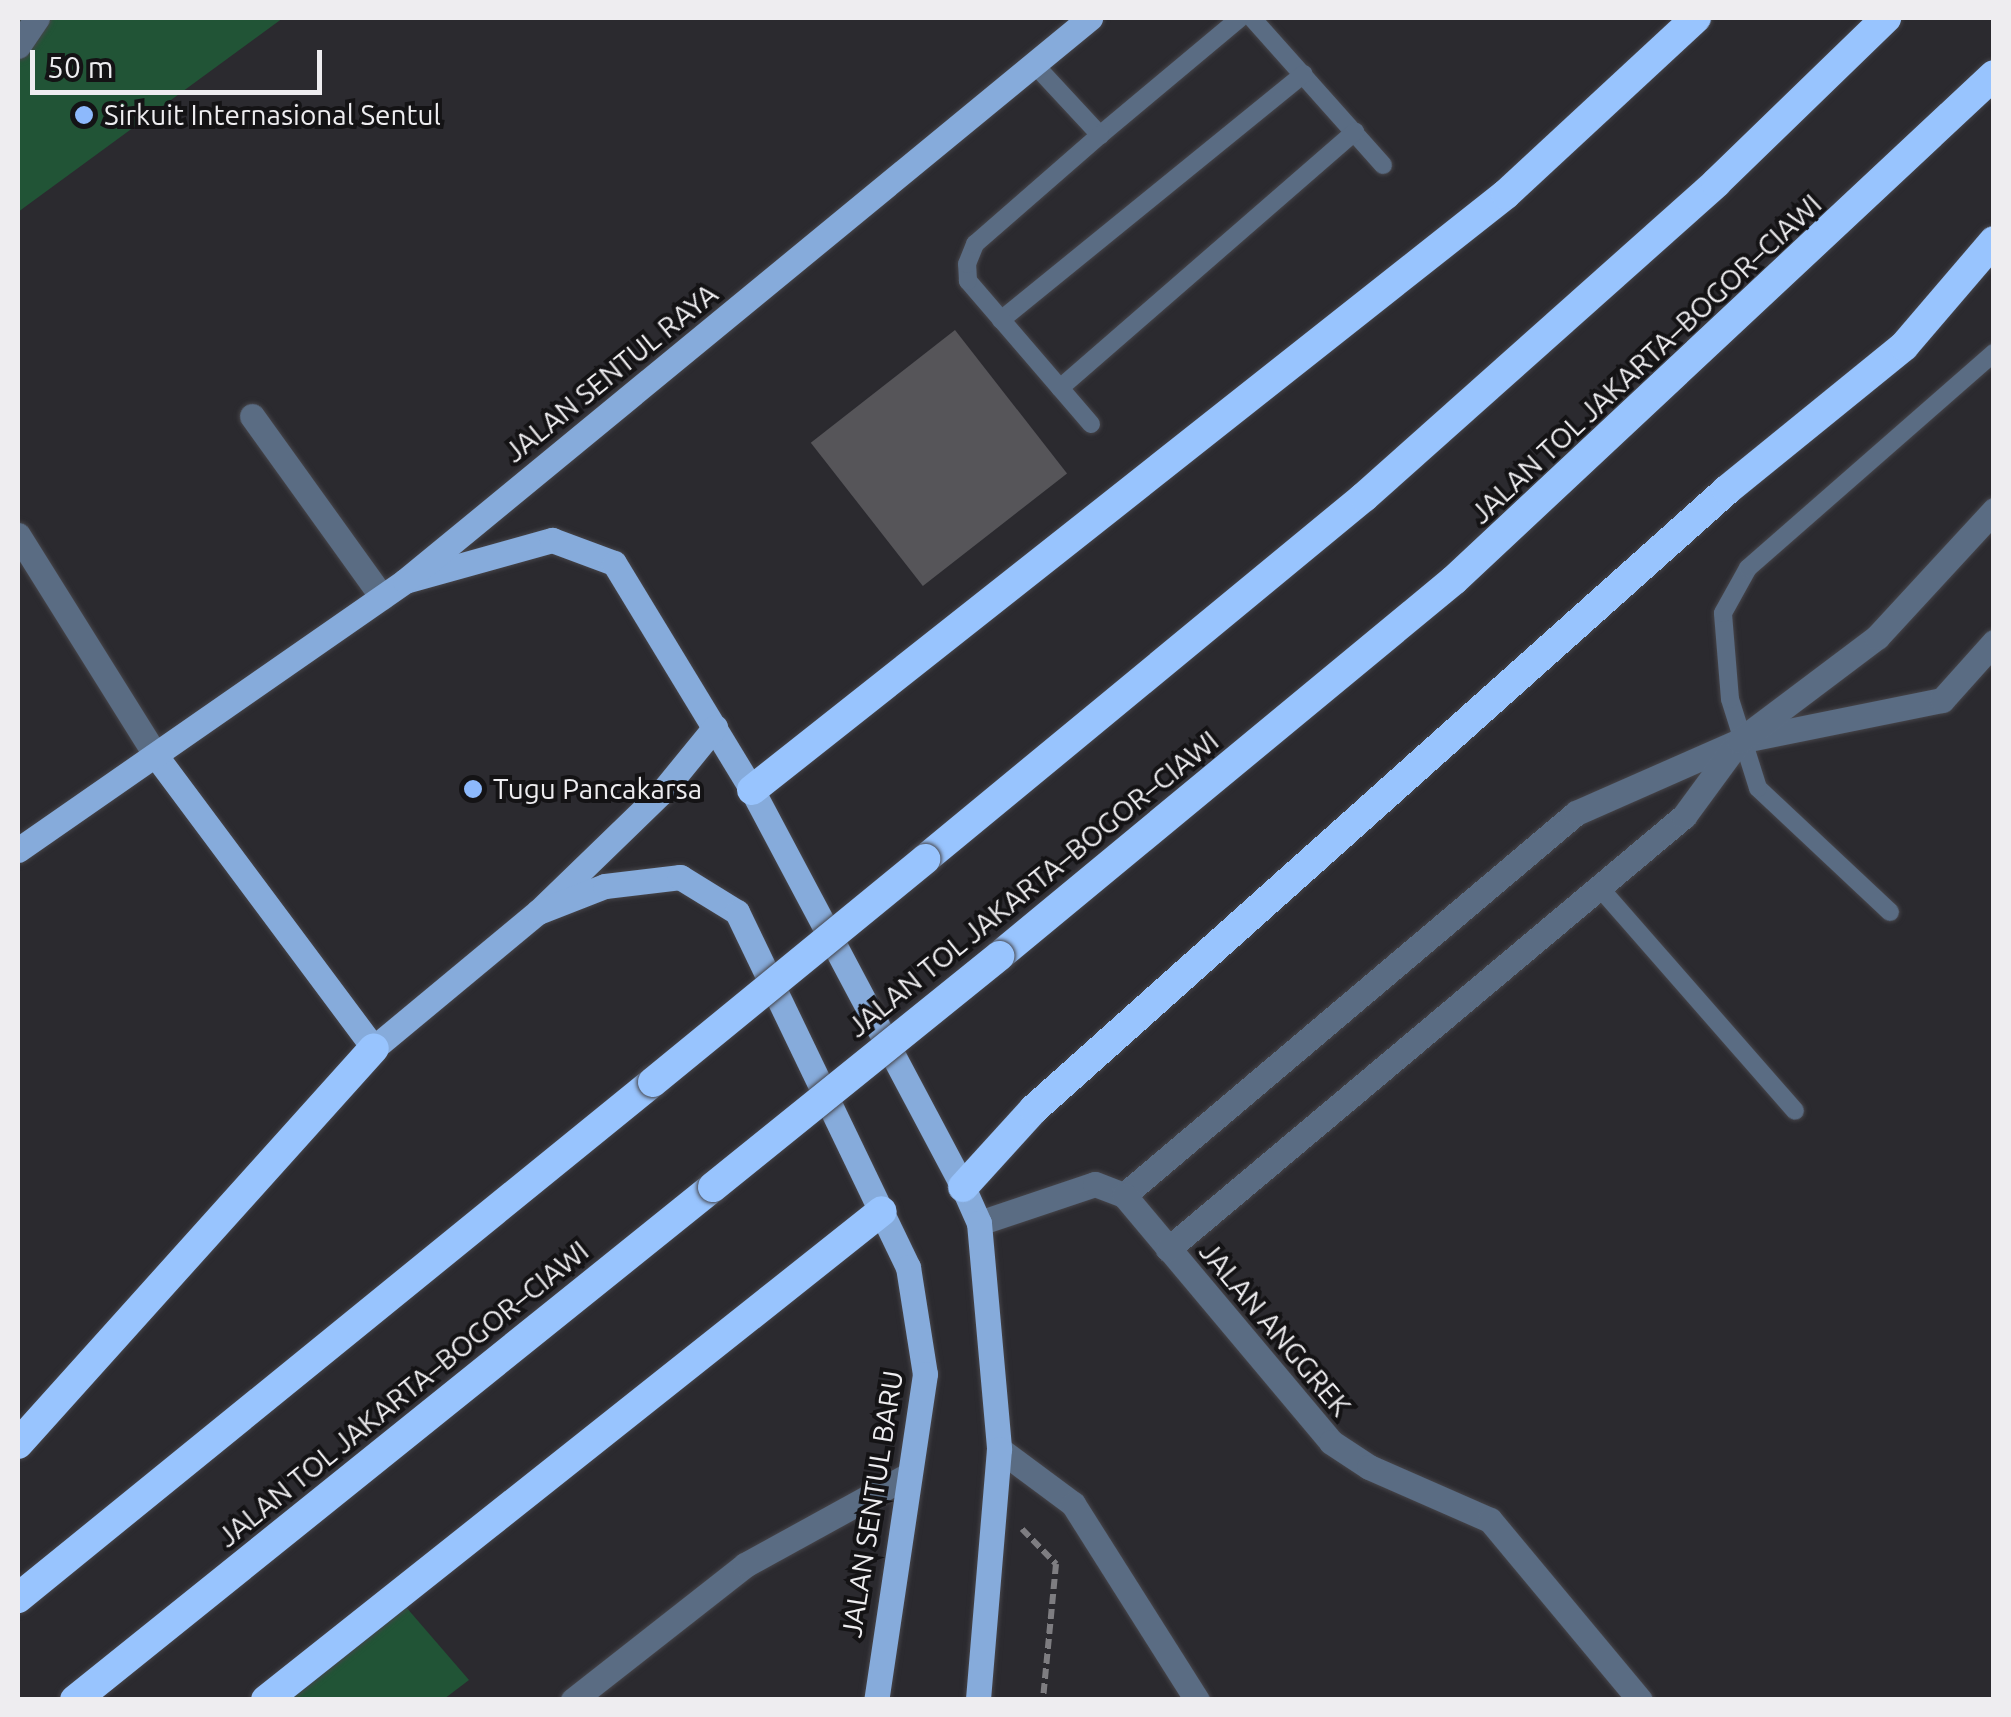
<!DOCTYPE html>
<html>
<head>
<meta charset="utf-8">
<style>
  body { margin:0 }
  #map { position:relative; width:2011px; height:1717px; overflow:hidden; background:#2b2a2f; font-family:Ubuntu,sans-serif }
  div>[style] { position:absolute }
  .green>* { inset:0; background:#215436 }
  .building>* { inset:0; background:#565559; transform-origin:0 0 }
  .path>* { height:6px; margin-top:-3px; transform-origin:0; background:repeating-linear-gradient(90deg,#7e7d81 0 10px,transparent 0 15px) }
  .roads { filter:drop-shadow(0 0 2px #46454a) drop-shadow(0 0 2px #46454a) }
  .service>* { height:18px; margin:-9px; padding:0 9px; transform-origin:9px; border-radius:9px; background:#5a6c83 }
  .minor>* { height:25px; margin:-12.5px; padding:0 12.5px; transform-origin:12.5px; border-radius:12.5px; background:#5a6c83 }
  .primary>* { height:25px; margin:-12.5px; padding:0 12.5px; transform-origin:12.5px; border-radius:12.5px; background:#86abdb }
  .motorway>* { height:30px; margin:-15px; padding:0 15px; transform-origin:15px; border-radius:15px; background:#98c4fe }
  .bridges { filter:drop-shadow(0 0 2px #46454a) drop-shadow(0 0 2px #46454a) }
  .motorway-bridge>* { height:30px; margin:-15px; padding:0 15px; transform-origin:15px; border-radius:15px; background:#98c4fe }
  .dots>* { width:28px; height:28px; translate:-50% -50%; box-sizing:border-box; border:5px solid #141315; border-radius:50% }
  span { translate:-50% -50%; white-space:nowrap; text-align:center; line-height:1.15; -webkit-text-stroke:8px #141315; paint-order:stroke }
  .poi-label { font-size:28px; color:#eeedf0 }
  .left { translate:0 -50%; text-align:left }
  .street-label { font-size:28px; color:#eeedf0 }
  .frame { position:absolute; inset:0; border:20px solid #eeedf0; pointer-events:none }
  .scale { position:absolute; left:30px; top:50px; width:292px; height:45px; box-sizing:border-box; border:5px solid #eeedf0; border-top:0; padding-left:12px; font-size:30px; line-height:35px; white-space:nowrap; color:#eeedf0; -webkit-text-stroke:8px #141315; paint-order:stroke }
</style>
</head>
<body>
<div id="map">
  <div class="green">
    <i style="clip-path:polygon(18px 18px,283px 18px,18px 212px)"></i>
    <i style="clip-path:polygon(393px 1592px,469px 1680px,444px 1699px,266px 1700px)"></i>
  </div>
  <div class="building">
    <i style="left:955px;top:330px;width:182px;height:183px;rotate:52deg"></i>
  </div>
  <div class="path">
    <i style="left:1022px;top:1529px;width:49px;rotate:45.8deg"></i>
    <i style="left:1056px;top:1564px;width:137px;rotate:95.5deg"></i>
  </div>
  <div class="roads">
    <div class="service">
      <i style="left:1252px;top:18px;width:197px;rotate:48.3deg"></i>
      <i style="left:1035px;top:65px;width:96px;rotate:47.1deg"></i>
      <i style="left:1100px;top:135px;width:182px;rotate:-39.9deg"></i>
      <i style="left:1001px;top:320px;width:390px;rotate:-39.1deg"></i>
      <i style="left:1060px;top:388px;width:391px;rotate:-41deg"></i>
      <i style="left:1091px;top:424px;width:189px;rotate:-130.7deg"></i>
      <i style="left:968px;top:281px;width:17px;rotate:-93deg"></i>
      <i style="left:967px;top:264px;width:22px;rotate:-68deg"></i>
      <i style="left:975px;top:244px;width:166px;rotate:-41.1deg"></i>
      <i style="left:1600px;top:888px;width:296px;rotate:48.8deg"></i>
      <i style="left:1890px;top:912px;width:181px;rotate:-136.8deg"></i>
      <i style="left:1758px;top:788px;width:93px;rotate:-107.5deg"></i>
      <i style="left:1730px;top:699px;width:86px;rotate:-94.7deg"></i>
      <i style="left:1723px;top:613px;width:51px;rotate:-60.9deg"></i>
      <i style="left:1748px;top:568px;width:327px;rotate:-41.2deg"></i>
    </div>
    <div class="minor">
      <i style="left:18px;top:46px;width:34px;rotate:-56deg"></i>
      <i style="left:252px;top:416px;width:223px;rotate:54.3deg"></i>
      <i style="left:18px;top:535px;width:261px;rotate:58deg"></i>
      <i style="left:1124px;top:1195px;width:592px;rotate:-40.2deg"></i>
      <i style="left:1576px;top:813px;width:178px;rotate:-23.8deg"></i>
      <i style="left:1739px;top:741px;width:207px;rotate:-11.4deg"></i>
      <i style="left:1942px;top:700px;width:78px;rotate:-48.1deg"></i>
      <i style="left:979px;top:1223px;width:122px;rotate:-18.6deg"></i>
      <i style="left:1095px;top:1184px;width:31px;rotate:21deg"></i>
      <i style="left:1124px;top:1195px;width:322px;rotate:50deg"></i>
      <i style="left:1331px;top:1442px;width:45px;rotate:33.3deg"></i>
      <i style="left:1369px;top:1467px;width:132px;rotate:23.7deg"></i>
      <i style="left:1490px;top:1520px;width:234px;rotate:50.2deg"></i>
      <i style="left:1168px;top:1249px;width:674px;rotate:-40deg"></i>
      <i style="left:1684px;top:816px;width:93px;rotate:-53.7deg"></i>
      <i style="left:1739px;top:741px;width:173px;rotate:-37deg"></i>
      <i style="left:1877px;top:637px;width:173px;rotate:-47.3deg"></i>
      <i style="left:999px;top:1449px;width:92px;rotate:36.6deg"></i>
      <i style="left:1073px;top:1504px;width:232px;rotate:57.7deg"></i>
      <i style="left:573px;top:1700px;width:219px;rotate:-38.1deg"></i>
      <i style="left:745px;top:1565px;width:183px;rotate:-28.8deg"></i>
    </div>
    <div class="primary">
      <i style="left:405px;top:581px;width:153px;rotate:-15.6deg"></i>
      <i style="left:552px;top:540px;width:66px;rotate:20.4deg"></i>
      <i style="left:614px;top:563px;width:266px;rotate:58.7deg"></i>
      <i style="left:752px;top:790px;width:450px;rotate:62deg"></i>
      <i style="left:963px;top:1187px;width:39px;rotate:66deg"></i>
      <i style="left:979px;top:1223px;width:227px;rotate:84.9deg"></i>
      <i style="left:999px;top:1449px;width:252px;rotate:94.8deg"></i>
      <i style="left:156px;top:756px;width:364px;rotate:53.3deg"></i>
      <i style="left:374px;top:1048px;width:213px;rotate:-39.7deg"></i>
      <i style="left:538px;top:912px;width:173px;rotate:-44.1deg"></i>
      <i style="left:662px;top:792px;width:84px;rotate:-50.8deg"></i>
      <i style="left:18px;top:850px;width:471px;rotate:-34.8deg"></i>
      <i style="left:405px;top:581px;width:887px;rotate:-39.42deg"></i>
      <i style="left:538px;top:912px;width:72px;rotate:-21.2deg"></i>
      <i style="left:605px;top:886px;width:76px;rotate:-6.8deg"></i>
      <i style="left:680px;top:877px;width:67px;rotate:31.6deg"></i>
      <i style="left:737px;top:912px;width:394px;rotate:64.3deg"></i>
      <i style="left:908px;top:1267px;width:108px;rotate:81deg"></i>
      <i style="left:925px;top:1374px;width:330px;rotate:98.5deg"></i>
    </div>
    <div class="motorway">
      <i style="left:752px;top:790px;width:961px;rotate:-38.32deg"></i>
      <i style="left:1506px;top:194px;width:259px;rotate:-42.8deg"></i>
      <i style="left:925px;top:859px;width:569px;rotate:-39.51deg"></i>
      <i style="left:1364px;top:497px;width:472px;rotate:-41.7deg"></i>
      <i style="left:1716px;top:183px;width:237px;rotate:-44.1deg"></i>
      <i style="left:999px;top:956px;width:590px;rotate:-39.57deg"></i>
      <i style="left:1454px;top:580px;width:739px;rotate:-43.08deg"></i>
      <i style="left:963px;top:1187px;width:105px;rotate:-47.7deg"></i>
      <i style="left:1034px;top:1109px;width:929px;rotate:-41.77deg"></i>
      <i style="left:1727px;top:490px;width:228px;rotate:-39.1deg"></i>
      <i style="left:1904px;top:346px;width:138px;rotate:-49.4deg"></i>
      <i style="left:18px;top:1444px;width:532px;rotate:-48.04deg"></i>
      <i style="left:18px;top:1598px;width:818px;rotate:-39.1deg"></i>
      <i style="left:75px;top:1700px;width:819px;rotate:-38.8deg"></i>
      <i style="left:266px;top:1700px;width:786px;rotate:-38.44deg"></i>
    </div>
  </div>
  <div class="bridges">
    <div class="motorway-bridge">
      <i style="left:653px;top:1082px;width:352px;rotate:-39.3deg"></i>
      <i style="left:713px;top:1187px;width:368px;rotate:-38.9deg"></i>
    </div>
  </div>
  <div class="dots">
    <i style="left:84px;top:115px;background:#8db9fc"></i>
    <i style="left:473px;top:789px;background:#8db9fc"></i>
  </div>
  <div class="poi-label">
    <span class="left" style="left:104px;top:115px">Sirkuit Internasional Sentul</span>
    <span class="left" style="left:493px;top:789px">Tugu Pancakarsa</span>
  </div>
  <div class="street-label">
    <span style="left:1646px;top:359px;rotate:-43deg">JALAN TOL JAKARTA–BOGOR–CIAWI</span>
    <span style="left:611px;top:373px;rotate:-39deg">JALAN SENTUL RAYA</span>
    <span style="left:1033px;top:884px;rotate:-39deg">JALAN TOL JAKARTA–BOGOR–CIAWI</span>
    <span style="left:1275px;top:1329px;rotate:50deg">JALAN ANGGREK</span>
    <span style="left:403px;top:1394px;rotate:-39deg">JALAN TOL JAKARTA–BOGOR–CIAWI</span>
    <span style="left:872px;top:1504px;rotate:-81deg">JALAN SENTUL BARU</span>
  </div>
  <div class="frame"></div>
  <div class="scale">50 m</div>
</div>
</body>
</html>
